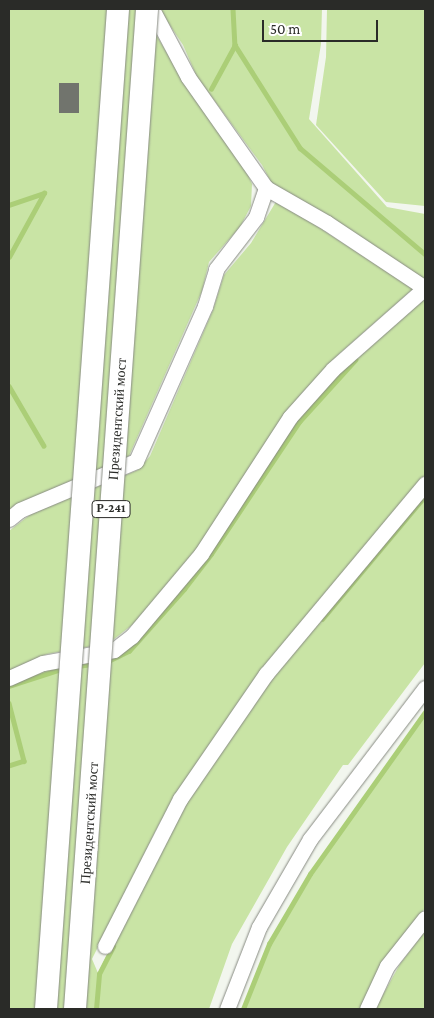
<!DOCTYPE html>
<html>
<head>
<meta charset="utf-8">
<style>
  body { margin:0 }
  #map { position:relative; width:434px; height:1018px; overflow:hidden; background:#f2f6ee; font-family:"Crimson Pro",serif }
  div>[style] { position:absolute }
  .green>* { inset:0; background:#c9e4a5 }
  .stream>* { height:4.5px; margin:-2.25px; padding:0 2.25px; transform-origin:2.25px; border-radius:2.25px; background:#abce77 }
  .building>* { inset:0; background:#71746d; transform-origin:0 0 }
  .roads { filter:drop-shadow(0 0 1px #878a82) drop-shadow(0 0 1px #878a82) }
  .minor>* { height:15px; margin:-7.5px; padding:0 7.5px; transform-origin:7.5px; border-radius:7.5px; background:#fff }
  .bridges { filter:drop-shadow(0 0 1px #878a82) drop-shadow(0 0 1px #878a82) }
  .highway-bridge>* { height:22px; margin:-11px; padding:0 11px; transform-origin:11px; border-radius:11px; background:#fff }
  span { translate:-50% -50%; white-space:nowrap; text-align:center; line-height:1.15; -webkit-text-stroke:5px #fff; paint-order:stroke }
  .shield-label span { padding:1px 4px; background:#fff; border:1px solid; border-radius:4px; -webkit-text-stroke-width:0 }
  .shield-label { font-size:12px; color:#2a2b28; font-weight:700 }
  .street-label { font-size:14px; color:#2a2b28 }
  .frame { position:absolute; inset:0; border:10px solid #2a2b28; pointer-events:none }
  .scale { position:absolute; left:262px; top:20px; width:116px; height:22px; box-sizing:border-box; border:2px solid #2a2b28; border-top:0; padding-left:6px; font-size:15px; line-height:18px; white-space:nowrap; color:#2a2b28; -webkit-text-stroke:4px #fff; paint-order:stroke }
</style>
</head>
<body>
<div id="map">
  <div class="green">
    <i style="clip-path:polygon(9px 9px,141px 9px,187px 87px,243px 163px,252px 184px,251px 206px,240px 227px,209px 262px,202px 291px,129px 456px,9px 510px)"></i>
    <i style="clip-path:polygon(159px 9px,322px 9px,321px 44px,309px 119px,387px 207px,425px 214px,425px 281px,273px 186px,262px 165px,197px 77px,183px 45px)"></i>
    <i style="clip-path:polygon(327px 9px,425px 9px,425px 206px,386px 202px,316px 125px,326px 57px)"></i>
    <i style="clip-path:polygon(277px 200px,413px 289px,339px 354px,301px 394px,198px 547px,136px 622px,109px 643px,47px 654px,9px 671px,9px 531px,31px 514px,138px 470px,150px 456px,213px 310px,224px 275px,251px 243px)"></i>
    <i style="clip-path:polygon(425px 298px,425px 475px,160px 822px,92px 959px,98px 973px,170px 827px,257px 696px,425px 494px,425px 663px,348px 765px,343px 765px,287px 847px,232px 944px,209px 1009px,9px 1009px,9px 685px,51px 668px,113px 660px,128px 650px,210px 554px,298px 422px,331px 382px)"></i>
    <i style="clip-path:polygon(425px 714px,425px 908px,387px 957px,360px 1009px,244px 1009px,270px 944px,289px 911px,351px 814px)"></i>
    <i style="clip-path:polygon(425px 931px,425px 1009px,375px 1009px,400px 964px)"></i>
  </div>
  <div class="stream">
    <i style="left:233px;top:9px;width:36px;rotate:87deg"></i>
    <i style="left:235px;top:45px;width:122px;rotate:57.7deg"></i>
    <i style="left:300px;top:148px;width:164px;rotate:40.3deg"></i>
    <i style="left:211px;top:89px;width:50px;rotate:-61.4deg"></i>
    <i style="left:9px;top:205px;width:37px;rotate:-19deg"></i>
    <i style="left:9px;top:257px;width:73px;rotate:-61.3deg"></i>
    <i style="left:9px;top:386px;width:69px;rotate:59.7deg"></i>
    <i style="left:322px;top:619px;width:160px;rotate:-50.1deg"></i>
    <i style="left:106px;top:662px;width:25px;rotate:-26deg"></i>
    <i style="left:129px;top:651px;width:83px;rotate:-48.4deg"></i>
    <i style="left:184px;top:589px;width:44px;rotate:-52.4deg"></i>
    <i style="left:211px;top:554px;width:159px;rotate:-56.3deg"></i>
    <i style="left:299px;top:422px;width:84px;rotate:-47.9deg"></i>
    <i style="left:77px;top:666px;width:17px;rotate:-7deg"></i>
    <i style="left:9px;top:686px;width:58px;rotate:-18.1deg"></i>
    <i style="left:9px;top:703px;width:60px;rotate:75.5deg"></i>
    <i style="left:24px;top:761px;width:16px;rotate:162deg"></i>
    <i style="left:96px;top:1009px;width:35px;rotate:-85deg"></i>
    <i style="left:99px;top:974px;width:31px;rotate:-63deg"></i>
    <i style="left:243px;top:1009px;width:70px;rotate:-68.2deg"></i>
    <i style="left:269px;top:944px;width:81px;rotate:-59.6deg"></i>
    <i style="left:310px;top:874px;width:199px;rotate:-54.6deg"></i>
  </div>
  <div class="building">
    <i style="left:59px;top:83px;width:20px;height:30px"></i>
  </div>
  <div class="roads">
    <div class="minor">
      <i style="left:152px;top:9px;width:77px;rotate:62.1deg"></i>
      <i style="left:188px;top:77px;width:136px;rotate:54.9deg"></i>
      <i style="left:266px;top:188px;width:70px;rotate:29.8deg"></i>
      <i style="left:327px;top:223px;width:118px;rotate:33.6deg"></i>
      <i style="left:9px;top:519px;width:14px;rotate:-39deg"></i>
      <i style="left:20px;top:510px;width:126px;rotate:-22.9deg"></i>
      <i style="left:136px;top:461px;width:170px;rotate:-66deg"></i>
      <i style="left:205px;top:306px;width:39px;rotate:-73deg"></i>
      <i style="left:216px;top:269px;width:66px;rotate:-52.4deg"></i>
      <i style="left:256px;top:217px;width:31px;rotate:-71deg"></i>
      <i style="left:9px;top:678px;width:37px;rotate:-24deg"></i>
      <i style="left:43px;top:663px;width:72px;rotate:-10.4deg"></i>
      <i style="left:114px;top:650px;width:23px;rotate:-38deg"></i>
      <i style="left:132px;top:636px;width:107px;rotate:-49.9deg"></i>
      <i style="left:201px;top:554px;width:163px;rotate:-57deg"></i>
      <i style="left:290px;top:417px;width:64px;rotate:-48.1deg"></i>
      <i style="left:333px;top:369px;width:123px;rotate:-41.4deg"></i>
      <i style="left:105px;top:946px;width:165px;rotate:-63deg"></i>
      <i style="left:180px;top:799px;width:152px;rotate:-55.5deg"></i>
      <i style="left:266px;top:674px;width:248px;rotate:-50.1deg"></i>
      <i style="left:227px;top:1009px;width:88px;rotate:-68.7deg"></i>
      <i style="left:259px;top:927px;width:102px;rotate:-59.9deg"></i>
      <i style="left:310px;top:839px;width:190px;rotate:-52.7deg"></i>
      <i style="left:367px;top:1009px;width:47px;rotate:-65.1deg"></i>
      <i style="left:387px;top:966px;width:61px;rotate:-51.6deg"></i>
    </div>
  </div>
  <div class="bridges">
    <div class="highway-bridge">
      <i style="left:46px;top:1009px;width:1003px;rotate:-85.88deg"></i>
      <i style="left:75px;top:1009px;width:1003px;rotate:-85.88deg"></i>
    </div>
  </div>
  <div class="shield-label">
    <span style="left:111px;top:509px">Р-241</span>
  </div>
  <div class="street-label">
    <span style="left:117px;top:419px;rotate:-86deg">Президентский мост</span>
    <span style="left:89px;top:823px;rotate:-86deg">Президентский мост</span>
  </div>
  <div class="frame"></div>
  <div class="scale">50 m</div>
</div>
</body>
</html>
